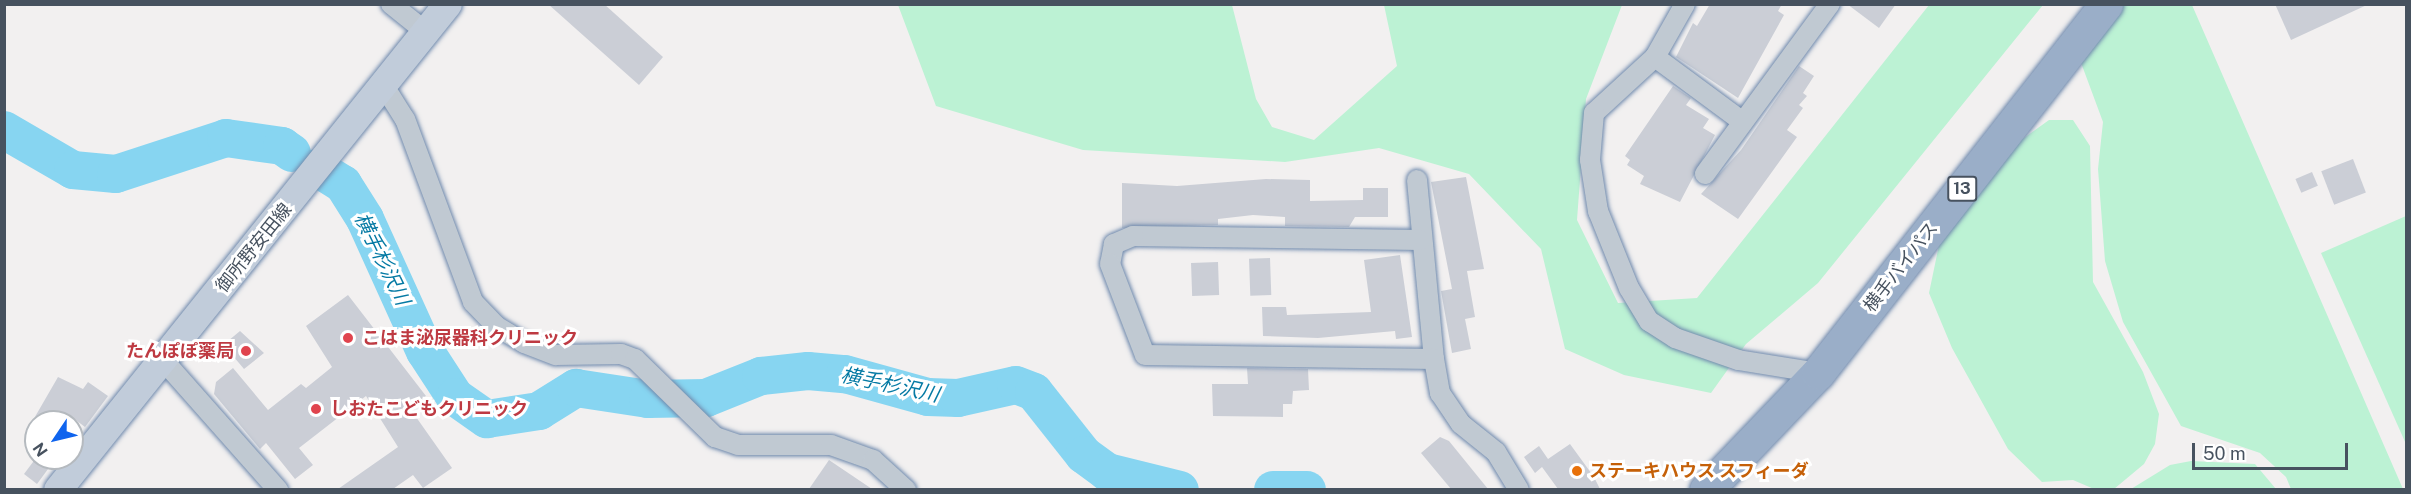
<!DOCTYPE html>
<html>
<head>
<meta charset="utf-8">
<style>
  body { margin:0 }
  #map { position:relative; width:2411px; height:494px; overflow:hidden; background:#f2f0f0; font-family:"Public Sans","Noto Sans JP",sans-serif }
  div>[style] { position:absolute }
  .green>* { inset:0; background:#bcf2d4 }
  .river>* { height:38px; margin:-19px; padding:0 19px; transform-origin:19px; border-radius:19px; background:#87d5f1 }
  .building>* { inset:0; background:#cbced6; transform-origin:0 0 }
  .roads { filter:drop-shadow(0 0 2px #708aad) drop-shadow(0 0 2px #708aad) }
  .minor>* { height:20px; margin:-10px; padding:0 10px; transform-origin:10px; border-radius:10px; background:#c0c9d2 }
  .secondary>* { height:28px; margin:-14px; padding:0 14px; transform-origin:14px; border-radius:14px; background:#c1ccda }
  .trunk>* { height:33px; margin:-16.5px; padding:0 16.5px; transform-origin:16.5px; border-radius:16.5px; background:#9aaec8 }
  .dots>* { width:16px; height:16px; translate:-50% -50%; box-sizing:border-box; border:3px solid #fff; border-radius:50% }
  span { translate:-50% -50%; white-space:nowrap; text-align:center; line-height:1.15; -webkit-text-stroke:6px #fff; paint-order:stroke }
  .shield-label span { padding:2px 4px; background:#fff; border:2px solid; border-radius:4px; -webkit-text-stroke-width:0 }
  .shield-label { font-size:16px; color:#47525f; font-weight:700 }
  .street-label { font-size:18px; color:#47525f }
  .health-label { font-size:18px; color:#be3a42; font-weight:700 }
  .left { translate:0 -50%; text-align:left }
  .right { translate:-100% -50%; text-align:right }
  .food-label { font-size:18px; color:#c56008; font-weight:700 }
  .water-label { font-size:20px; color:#057aa4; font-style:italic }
  .frame { position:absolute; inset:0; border:6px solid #47525f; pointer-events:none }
  .north { position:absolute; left:24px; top:410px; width:60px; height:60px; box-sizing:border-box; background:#fff; border:2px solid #b5babf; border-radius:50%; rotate:235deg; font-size:16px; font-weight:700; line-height:24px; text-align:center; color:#47525f }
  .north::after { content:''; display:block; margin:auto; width:21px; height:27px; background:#0f64ee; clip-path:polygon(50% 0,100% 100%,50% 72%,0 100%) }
  .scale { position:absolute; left:2192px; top:443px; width:156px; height:27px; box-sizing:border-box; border:3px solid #47525f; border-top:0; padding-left:8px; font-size:18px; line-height:21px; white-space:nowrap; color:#47525f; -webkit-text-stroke:4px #fff; paint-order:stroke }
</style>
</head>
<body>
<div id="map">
  <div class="green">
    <i style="clip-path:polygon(898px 5px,1232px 5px,1256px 99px,1272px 127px,1314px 140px,1397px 66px,1384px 5px,1622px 5px,1586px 99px,1577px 220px,1618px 303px,1697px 298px,1929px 5px,2043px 5px,1818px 283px,1746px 344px,1711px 393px,1624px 375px,1565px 349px,1541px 249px,1469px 174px,1379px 148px,1285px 162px,1083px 150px,936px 106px)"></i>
    <i style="clip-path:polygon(2120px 5px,2192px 5px,2403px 489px,2291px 489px,2286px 477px,2260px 453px,2181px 426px,2123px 322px,2105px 261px,2098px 169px,2103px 122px,2080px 60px)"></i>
    <i style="clip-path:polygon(2049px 120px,2073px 120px,2090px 146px,2093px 282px,2143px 372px,2159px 414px,2155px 444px,2144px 464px,2114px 489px,2094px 489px,2073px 480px,2042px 482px,2008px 449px,1952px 348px,1929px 293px,1939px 245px,2017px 143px)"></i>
    <i style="clip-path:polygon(2406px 216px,2406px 444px,2321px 253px)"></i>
    <i style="clip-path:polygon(2191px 461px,2255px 464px,2276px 489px,2131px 489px,2170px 465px)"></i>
  </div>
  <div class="river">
    <i style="left:4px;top:130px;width:80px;rotate:30.1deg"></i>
    <i style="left:73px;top:170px;width:43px;rotate:5.3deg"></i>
    <i style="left:116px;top:174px;width:116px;rotate:-18.1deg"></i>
    <i style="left:226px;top:138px;width:57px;rotate:8.1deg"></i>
    <i style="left:282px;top:146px;width:12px;rotate:35deg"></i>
    <i style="left:317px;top:168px;width:31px;rotate:32deg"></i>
    <i style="left:343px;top:184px;width:41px;rotate:57.8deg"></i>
    <i style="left:365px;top:219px;width:145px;rotate:65.6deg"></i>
    <i style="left:425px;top:351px;width:55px;rotate:56.9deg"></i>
    <i style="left:455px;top:397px;width:39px;rotate:35deg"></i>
    <i style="left:487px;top:419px;width:53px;rotate:-8.7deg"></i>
    <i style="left:539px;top:411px;width:44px;rotate:-31.9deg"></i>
    <i style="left:576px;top:388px;width:73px;rotate:8.7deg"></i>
    <i style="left:648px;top:399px;width:58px;rotate:-1deg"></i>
    <i style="left:706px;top:398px;width:59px;rotate:-21.8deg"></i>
    <i style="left:761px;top:376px;width:47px;rotate:-6.1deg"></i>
    <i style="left:808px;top:371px;width:37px;rotate:5deg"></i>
    <i style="left:845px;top:374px;width:86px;rotate:15.5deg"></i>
    <i style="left:928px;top:397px;width:30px;rotate:2deg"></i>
    <i style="left:958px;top:398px;width:59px;rotate:-12.6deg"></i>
    <i style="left:1016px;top:385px;width:19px;rotate:21deg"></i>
    <i style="left:1034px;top:392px;width:80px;rotate:51.6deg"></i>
    <i style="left:1084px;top:455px;width:29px;rotate:36deg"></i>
    <i style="left:1107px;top:472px;width:75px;rotate:13.9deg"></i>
    <i style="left:1273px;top:490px;width:34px"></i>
  </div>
  <div class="building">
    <i style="clip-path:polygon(548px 4px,604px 4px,663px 57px,639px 85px)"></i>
    <i style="clip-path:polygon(1710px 4px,1782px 4px,1778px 11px,1784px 15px,1738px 98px,1676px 57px,1693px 23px,1697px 26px)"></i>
    <i style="clip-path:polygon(1847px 4px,1896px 4px,1879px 28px)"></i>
    <i style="clip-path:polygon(2275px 4px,2369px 4px,2291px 40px)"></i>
    <i style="clip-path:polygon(1799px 66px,1814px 76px,1803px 93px,1807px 96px,1799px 105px,1803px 108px,1787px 130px,1797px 137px,1738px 219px,1701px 194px,1741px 150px)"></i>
    <i style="clip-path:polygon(1673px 86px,1691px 98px,1686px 105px,1709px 119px,1703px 128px,1715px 135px,1680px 202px,1640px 184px,1644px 176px,1627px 165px,1630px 160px,1625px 156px)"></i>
    <i style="left:2353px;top:159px;width:36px;height:34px;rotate:69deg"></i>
    <i style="left:2312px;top:172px;width:15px;height:18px;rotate:67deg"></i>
    <i style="clip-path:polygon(1466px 177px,1484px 269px,1467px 271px,1475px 317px,1465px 319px,1471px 349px,1452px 353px,1441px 291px,1452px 289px,1431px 182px)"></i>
    <i style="clip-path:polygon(1266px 179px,1310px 180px,1310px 201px,1363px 200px,1363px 188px,1388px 188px,1388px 217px,1355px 217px,1349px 227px,1285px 226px,1285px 217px,1253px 215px,1218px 219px,1218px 225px,1122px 228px,1122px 183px,1177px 186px)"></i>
    <i style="clip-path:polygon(1400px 255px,1412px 337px,1396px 339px,1395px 331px,1318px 338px,1263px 336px,1262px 307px,1286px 307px,1287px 315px,1371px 312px,1364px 260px)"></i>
    <i style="left:1270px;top:258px;width:37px;height:21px;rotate:88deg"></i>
    <i style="left:1218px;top:262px;width:33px;height:27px;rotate:88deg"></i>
    <i style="clip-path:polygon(348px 295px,426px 396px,409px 407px,452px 468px,423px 488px,413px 475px,393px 489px,338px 489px,398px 447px,366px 396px,299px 448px,313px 465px,295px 479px,266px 443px,260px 449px,214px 394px,216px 382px,233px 368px,268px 410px,301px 384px,306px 388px,332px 367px,306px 326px)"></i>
    <i style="clip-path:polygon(240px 331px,264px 353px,244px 369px,228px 350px,232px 346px,228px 341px)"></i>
    <i style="clip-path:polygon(1247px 368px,1308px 369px,1309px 390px,1293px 391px,1292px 404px,1283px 404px,1283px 417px,1213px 416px,1212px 384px,1248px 384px)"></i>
    <i style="clip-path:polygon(58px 377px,83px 389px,88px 382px,108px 396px,85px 427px,69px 415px,64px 422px,32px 422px)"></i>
    <i style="clip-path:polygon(1440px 437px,1449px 441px,1488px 489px,1451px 489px,1421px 453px)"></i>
    <i style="clip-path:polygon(1570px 444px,1594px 477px,1600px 489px,1558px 489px,1542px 467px,1535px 473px,1524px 457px,1539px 446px,1548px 459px)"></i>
    <i style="clip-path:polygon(36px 458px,51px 465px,37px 484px,24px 474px)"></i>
    <i style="clip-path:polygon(829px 460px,872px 489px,809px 489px)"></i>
  </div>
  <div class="roads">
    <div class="minor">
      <i style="left:391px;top:4px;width:45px;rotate:38.7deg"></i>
      <i style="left:1685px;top:4px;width:61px;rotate:119.5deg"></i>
      <i style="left:1655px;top:57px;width:83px;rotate:137.4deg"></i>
      <i style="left:1594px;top:113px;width:47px;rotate:94.9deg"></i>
      <i style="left:1590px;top:160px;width:52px;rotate:81.1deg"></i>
      <i style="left:1598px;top:211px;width:83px;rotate:68.1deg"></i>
      <i style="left:1629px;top:288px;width:39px;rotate:59deg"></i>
      <i style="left:1649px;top:321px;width:31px;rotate:33deg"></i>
      <i style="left:1675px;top:338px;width:67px;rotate:19.2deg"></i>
      <i style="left:1738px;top:360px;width:81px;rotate:9.2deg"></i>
      <i style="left:1655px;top:57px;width:109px;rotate:36.5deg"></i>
      <i style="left:384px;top:86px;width:39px;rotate:58deg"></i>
      <i style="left:405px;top:119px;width:195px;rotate:69.6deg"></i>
      <i style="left:473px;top:302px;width:33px;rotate:46deg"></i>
      <i style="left:496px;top:326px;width:33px;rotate:31deg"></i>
      <i style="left:524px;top:343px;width:34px;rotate:21deg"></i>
      <i style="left:556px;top:355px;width:65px;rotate:-0.9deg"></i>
      <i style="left:621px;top:354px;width:15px;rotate:20deg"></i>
      <i style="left:635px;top:359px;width:112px;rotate:44.3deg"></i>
      <i style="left:715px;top:437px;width:24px;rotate:19deg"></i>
      <i style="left:738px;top:445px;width:93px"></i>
      <i style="left:831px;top:445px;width:45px;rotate:19.7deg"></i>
      <i style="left:873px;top:460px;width:45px;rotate:42.3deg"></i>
      <i style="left:1705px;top:174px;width:211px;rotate:-53.7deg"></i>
      <i style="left:1417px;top:180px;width:180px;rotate:84.6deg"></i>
      <i style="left:1420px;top:240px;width:287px;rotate:-179.2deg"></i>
      <i style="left:1133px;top:236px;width:21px;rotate:157deg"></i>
      <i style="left:1114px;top:244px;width:20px;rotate:101deg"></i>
      <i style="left:1110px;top:264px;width:97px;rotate:69deg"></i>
      <i style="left:1145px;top:355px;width:289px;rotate:0.8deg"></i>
      <i style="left:1434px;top:359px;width:35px;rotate:80deg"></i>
      <i style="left:1440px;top:393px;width:37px;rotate:56deg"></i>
      <i style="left:1461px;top:424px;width:45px;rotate:38.7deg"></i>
      <i style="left:1496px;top:452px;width:44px;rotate:58.8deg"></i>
      <i style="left:163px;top:360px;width:174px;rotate:48.5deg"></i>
    </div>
    <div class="secondary">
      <i style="left:58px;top:490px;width:623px;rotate:-51.25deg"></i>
    </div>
    <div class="trunk">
      <i style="left:1706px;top:490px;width:162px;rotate:-46.3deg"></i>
      <i style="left:1818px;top:373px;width:468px;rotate:-52deg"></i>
    </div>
  </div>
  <div class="dots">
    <i style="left:348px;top:338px;background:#e0444e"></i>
    <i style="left:246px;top:351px;background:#e0444e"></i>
    <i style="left:316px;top:409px;background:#e0444e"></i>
    <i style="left:1577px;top:471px;background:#e8710a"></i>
  </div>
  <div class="shield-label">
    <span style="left:1962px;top:189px">13</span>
  </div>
  <div class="street-label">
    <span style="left:254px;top:248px;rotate:-51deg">御所野安田線</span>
    <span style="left:1901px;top:267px;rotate:-52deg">横手バイパス</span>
  </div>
  <div class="health-label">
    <span class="left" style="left:362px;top:338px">こはま泌尿器科クリニック</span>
    <span class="right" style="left:234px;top:351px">たんぽぽ薬局</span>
    <span class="left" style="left:330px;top:409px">しおたこどもクリニック</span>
  </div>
  <div class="food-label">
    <span class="left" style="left:1589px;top:471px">ステーキハウス スフィーダ</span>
  </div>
  <div class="water-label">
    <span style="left:382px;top:259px;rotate:64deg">横手杉沢川</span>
    <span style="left:890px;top:385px;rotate:12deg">横手杉沢川</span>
  </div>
  <div class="frame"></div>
  <div class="north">N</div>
  <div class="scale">50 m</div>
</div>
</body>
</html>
